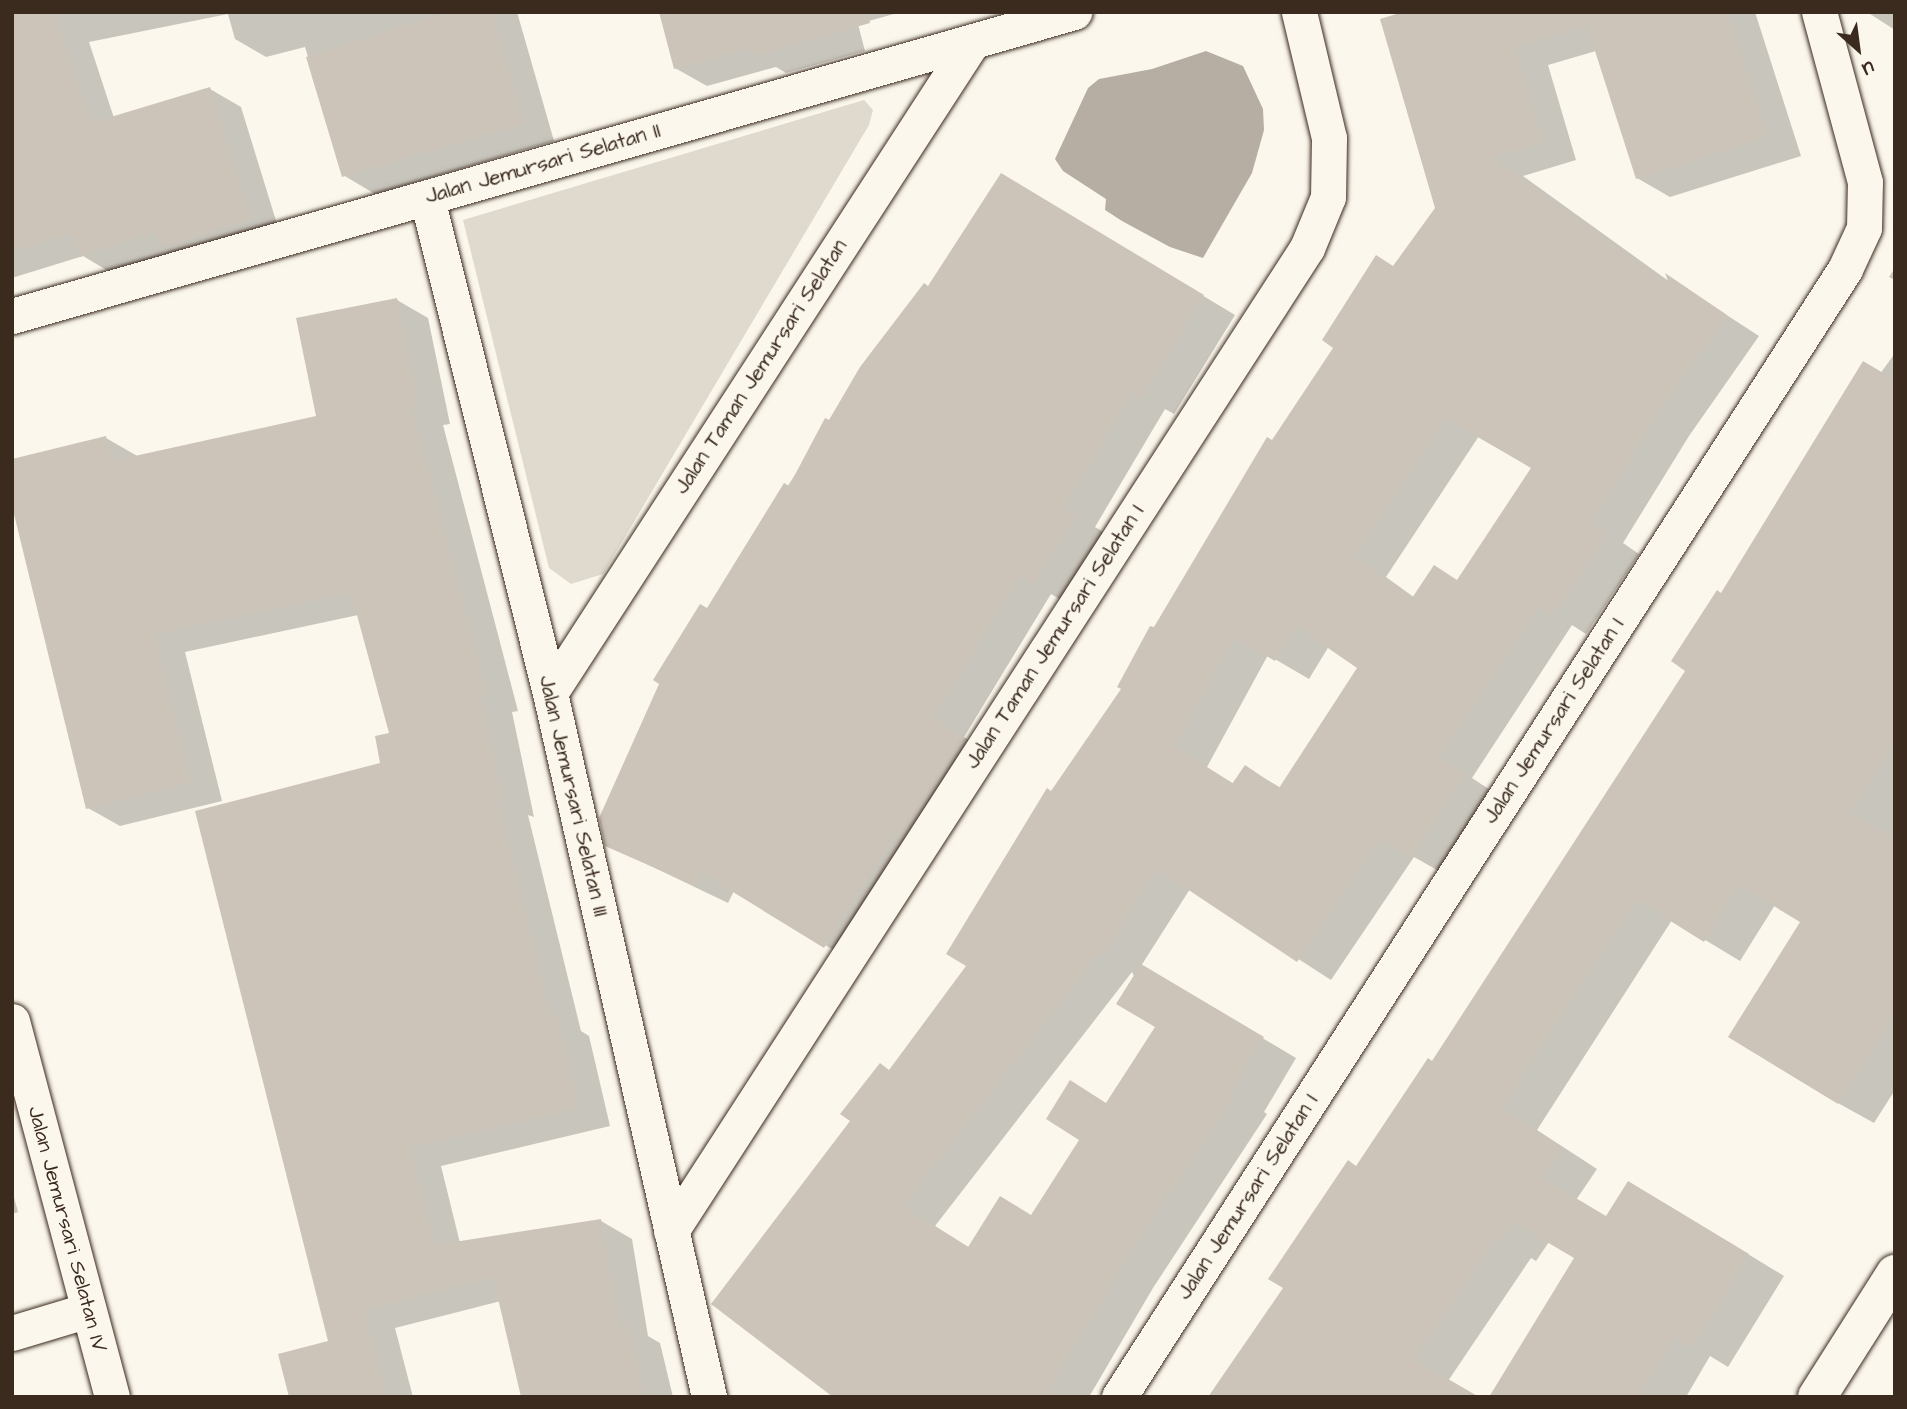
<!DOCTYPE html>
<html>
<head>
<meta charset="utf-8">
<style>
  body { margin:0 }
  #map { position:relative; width:1907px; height:1409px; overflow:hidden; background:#fbf7ec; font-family:"Architects Daughter",sans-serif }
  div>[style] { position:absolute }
  .green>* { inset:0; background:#dfd9ce }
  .water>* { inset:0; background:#b6aea2 }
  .shadow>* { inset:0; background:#0003 }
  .building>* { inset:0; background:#ccc4b9 }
  .roads { filter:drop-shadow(0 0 2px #3b2a1e) drop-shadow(0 0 2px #3b2a1e) }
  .street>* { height:35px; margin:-17.5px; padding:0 17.5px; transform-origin:17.5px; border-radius:17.5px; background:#fbf7ec }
  .primary>* { height:38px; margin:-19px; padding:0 19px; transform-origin:19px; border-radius:19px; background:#fbf7ec }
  span { translate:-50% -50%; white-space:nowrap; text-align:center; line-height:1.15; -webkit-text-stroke:7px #fbf7ec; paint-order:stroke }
  .street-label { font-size:21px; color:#3b2a1e }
  .frame { position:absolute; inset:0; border:14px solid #3b2a1e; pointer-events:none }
  .north { position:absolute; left:1823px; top:14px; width:70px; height:70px; -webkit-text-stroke:5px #fbf7ec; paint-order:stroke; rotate:152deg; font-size:19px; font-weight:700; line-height:28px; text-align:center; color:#3b2a1e }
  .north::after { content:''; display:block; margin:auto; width:24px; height:32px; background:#3b2a1e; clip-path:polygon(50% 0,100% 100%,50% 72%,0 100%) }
</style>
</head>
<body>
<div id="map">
  <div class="green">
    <i style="clip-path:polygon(864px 100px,873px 110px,869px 125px,603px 574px,571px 584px,549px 568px,463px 220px)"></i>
  </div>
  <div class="water">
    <i style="clip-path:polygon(1206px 51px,1243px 66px,1263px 109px,1264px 130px,1252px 173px,1203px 258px,1170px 247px,1122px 221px,1105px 210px,1106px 199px,1063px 171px,1055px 159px,1088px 88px,1099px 79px,1152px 69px)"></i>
  </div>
  <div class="shadow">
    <i style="clip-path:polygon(12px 12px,517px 12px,554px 141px,375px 194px,343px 175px,305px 47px,266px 57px,235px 39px,228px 14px,89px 42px,114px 118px,210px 89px,241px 107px,281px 237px,113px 274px,83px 256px,12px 278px)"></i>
    <i style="clip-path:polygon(661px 12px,901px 12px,858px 24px,865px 51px,786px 73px,776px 67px,707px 86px,675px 68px)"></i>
    <i style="clip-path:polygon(evenodd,1409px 12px,1755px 12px,1801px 156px,1670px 197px,1637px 178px,1596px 51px,1548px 65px,1576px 160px,1523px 176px,1670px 282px,1668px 277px,1759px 336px,1689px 436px,1623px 543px,1639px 554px,1586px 634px,1572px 625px,1472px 778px,1498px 795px,1446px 875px,1414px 857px,1331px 980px,1190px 889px,1141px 966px,1296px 1058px,1264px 1112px,1267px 1114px,1153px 1288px,1089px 1397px,836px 1397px,891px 1071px,968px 966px,1052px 793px,1123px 689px,1154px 630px,1273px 442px,1437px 209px,1409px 12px,1479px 436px,1533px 467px,1458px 581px,1415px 598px,1386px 577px,1479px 436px,1409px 12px,1329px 646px,1360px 668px,1281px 788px,1245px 767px,1234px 784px,1207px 767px,1268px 655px,1309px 679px,1329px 646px,1409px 12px,1132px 972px,1157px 1026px,1032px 1217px,970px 1248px,935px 1226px,1132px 972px)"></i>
    <i style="clip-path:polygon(1895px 12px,1895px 30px,1867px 12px)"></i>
    <i style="clip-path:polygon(1034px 194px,1235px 315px,1174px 414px,1165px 409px,1095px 527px,1108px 535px,1066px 603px,1051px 594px,964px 737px,997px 758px,857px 964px,734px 891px,728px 903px,607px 845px,708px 610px,829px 422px,929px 288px)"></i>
    <i style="clip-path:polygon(1895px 268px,1895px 280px,1889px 277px)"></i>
    <i style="clip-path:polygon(397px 300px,428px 318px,450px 424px,443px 425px,518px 711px,512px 712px,534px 817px,528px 815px,581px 1031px,589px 1036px,610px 1126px,441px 1166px,460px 1243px,601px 1221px,632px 1239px,648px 1336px,660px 1343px,673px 1397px,523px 1397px,501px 1301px,395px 1328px,413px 1397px,290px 1397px,330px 1342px,382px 764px,391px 735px,358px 615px,185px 652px,222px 801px,120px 826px,88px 808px,106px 438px,139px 457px,318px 417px)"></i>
    <i style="clip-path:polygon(1895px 353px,1895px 1090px,1874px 1123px,1838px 1103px,1802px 922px,1775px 905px,1740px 961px,1672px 920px,1537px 1130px,1597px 1169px,1576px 1200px,1607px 1218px,1664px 1203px,1784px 1276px,1728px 1367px,1710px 1356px,1686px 1397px,1491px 1397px,1576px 1258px,1549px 1242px,1536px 1261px,1531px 1258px,1448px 1381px,1285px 1288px,1357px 1167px,1433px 1063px,1688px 670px,1722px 595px)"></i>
    <i style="clip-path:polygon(12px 1190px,18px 1212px,12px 1214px)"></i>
  </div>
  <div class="building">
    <i style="clip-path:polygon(12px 12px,54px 12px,91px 123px,210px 87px,251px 219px,160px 247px,155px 232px,80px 257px,73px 233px,12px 251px)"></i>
    <i style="clip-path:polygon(449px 12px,492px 12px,524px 124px,342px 177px,306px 57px)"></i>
    <i style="clip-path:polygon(659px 12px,868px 12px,870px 23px,754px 56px,751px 48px,674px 69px)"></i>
    <i style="clip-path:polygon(evenodd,1403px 12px,1728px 12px,1768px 137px,1636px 179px,1587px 26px,1515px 47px,1543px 142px,1492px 157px,1669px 284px,1665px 273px,1727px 315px,1656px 417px,1591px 523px,1607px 534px,1552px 616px,1538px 607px,1439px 758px,1466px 774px,1412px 858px,1381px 838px,1297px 962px,1157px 869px,1102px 957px,1098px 954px,903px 1206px,968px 1247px,1000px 1196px,1031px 1215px,1079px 1140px,1046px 1119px,1070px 1080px,1106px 1103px,1155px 1027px,1116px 1004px,1141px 964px,1264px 1037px,1231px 1091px,1235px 1094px,1170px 1196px,1166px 1194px,1044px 1397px,833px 1397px,711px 1304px,850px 1121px,840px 1114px,880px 1063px,889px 1070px,966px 966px,946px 954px,1047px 788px,1051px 791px,1121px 689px,1117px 687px,1150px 626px,1154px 627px,1267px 437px,1272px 440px,1333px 348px,1322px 340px,1376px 255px,1393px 266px,1435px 208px,1380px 19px,1403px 12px,1445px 418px,1531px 468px,1457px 580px,1434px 565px,1412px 598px,1354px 556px,1445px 418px,1403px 12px,1296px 626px,1357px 668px,1279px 788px,1245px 765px,1232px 784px,1175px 746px,1234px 637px,1275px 661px,1296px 626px)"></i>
    <i style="clip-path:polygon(1001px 173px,1204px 295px,1141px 398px,1133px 392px,1064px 507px,1077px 515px,1033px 586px,1019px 577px,933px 718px,966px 739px,901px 839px,894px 834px,824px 948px,702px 873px,696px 886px,605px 846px,599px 818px,659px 684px,653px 680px,700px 604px,707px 608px,784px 483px,789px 486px,825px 418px,829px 420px,860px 367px,924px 283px,928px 286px)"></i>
    <i style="clip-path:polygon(397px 298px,419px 406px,412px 407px,487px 693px,481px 694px,503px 801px,498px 799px,551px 1018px,558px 1016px,579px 1108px,410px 1148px,435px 1245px,601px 1219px,619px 1325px,629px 1323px,645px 1397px,521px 1397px,493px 1277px,364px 1310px,387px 1397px,289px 1397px,278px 1354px,328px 1341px,195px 811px,380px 763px,375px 736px,389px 733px,351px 593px,155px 634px,191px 783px,86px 809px,12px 506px,12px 459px,106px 436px,112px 461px,316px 416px,296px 318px)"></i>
    <i style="clip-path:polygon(1863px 361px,1895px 380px,1895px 741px,1850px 813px,1895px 840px,1895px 1013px,1838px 1104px,1728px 1037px,1800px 922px,1739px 885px,1704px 942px,1637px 900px,1502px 1108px,1562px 1148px,1542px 1178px,1606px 1216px,1628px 1181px,1749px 1254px,1692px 1348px,1674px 1337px,1637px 1397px,1489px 1397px,1574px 1258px,1513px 1222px,1500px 1242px,1495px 1238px,1414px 1359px,1479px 1397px,1208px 1397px,1283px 1288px,1268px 1279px,1348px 1160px,1356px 1166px,1428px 1058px,1432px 1061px,1685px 671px,1671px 661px,1717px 590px,1721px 593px)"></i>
  </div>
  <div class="roads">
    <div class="street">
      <i style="left:427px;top:198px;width:510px;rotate:76.05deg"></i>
      <i style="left:550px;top:693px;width:722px;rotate:77.27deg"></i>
      <i style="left:12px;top:316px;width:1105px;rotate:-15.97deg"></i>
      <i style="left:550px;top:693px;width:777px;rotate:-57.03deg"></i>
      <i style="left:12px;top:1021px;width:389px;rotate:75.1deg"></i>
      <i style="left:671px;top:1231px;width:1171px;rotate:-57.1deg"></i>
      <i style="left:1307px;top:248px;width:55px;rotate:-67.6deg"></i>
      <i style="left:1328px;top:197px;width:59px;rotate:-89deg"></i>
      <i style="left:1329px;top:138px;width:130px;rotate:-103.4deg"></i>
      <i style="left:12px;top:1333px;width:79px;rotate:-16.8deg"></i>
      <i style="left:1119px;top:1397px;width:1341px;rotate:-57.23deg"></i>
      <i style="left:1845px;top:269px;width:45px;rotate:-65.1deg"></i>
      <i style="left:1864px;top:228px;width:46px;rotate:-88.8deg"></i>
      <i style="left:1865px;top:182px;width:176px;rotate:-105.1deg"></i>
    </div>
    <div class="primary">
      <i style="left:1817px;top:1397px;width:146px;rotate:-57.6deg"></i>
    </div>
  </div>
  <div class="street-label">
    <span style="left:543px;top:164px;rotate:-16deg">Jalan Jemursari Selatan II</span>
    <span style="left:761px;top:367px;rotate:-57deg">Jalan Taman Jemursari Selatan</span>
    <span style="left:1055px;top:637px;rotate:-57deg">Jalan Taman Jemursari Selatan I</span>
    <span style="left:1554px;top:721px;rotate:-57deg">Jalan Jemursari Selatan I</span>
    <span style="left:573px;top:796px;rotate:77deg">Jalan Jemursari Selatan III</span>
    <span style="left:1248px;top:1197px;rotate:-57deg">Jalan Jemursari Selatan I</span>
    <span style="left:67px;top:1229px;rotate:75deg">Jalan Jemursari Selatan IV</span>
  </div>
  <div class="frame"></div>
  <div class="north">U</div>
</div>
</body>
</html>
